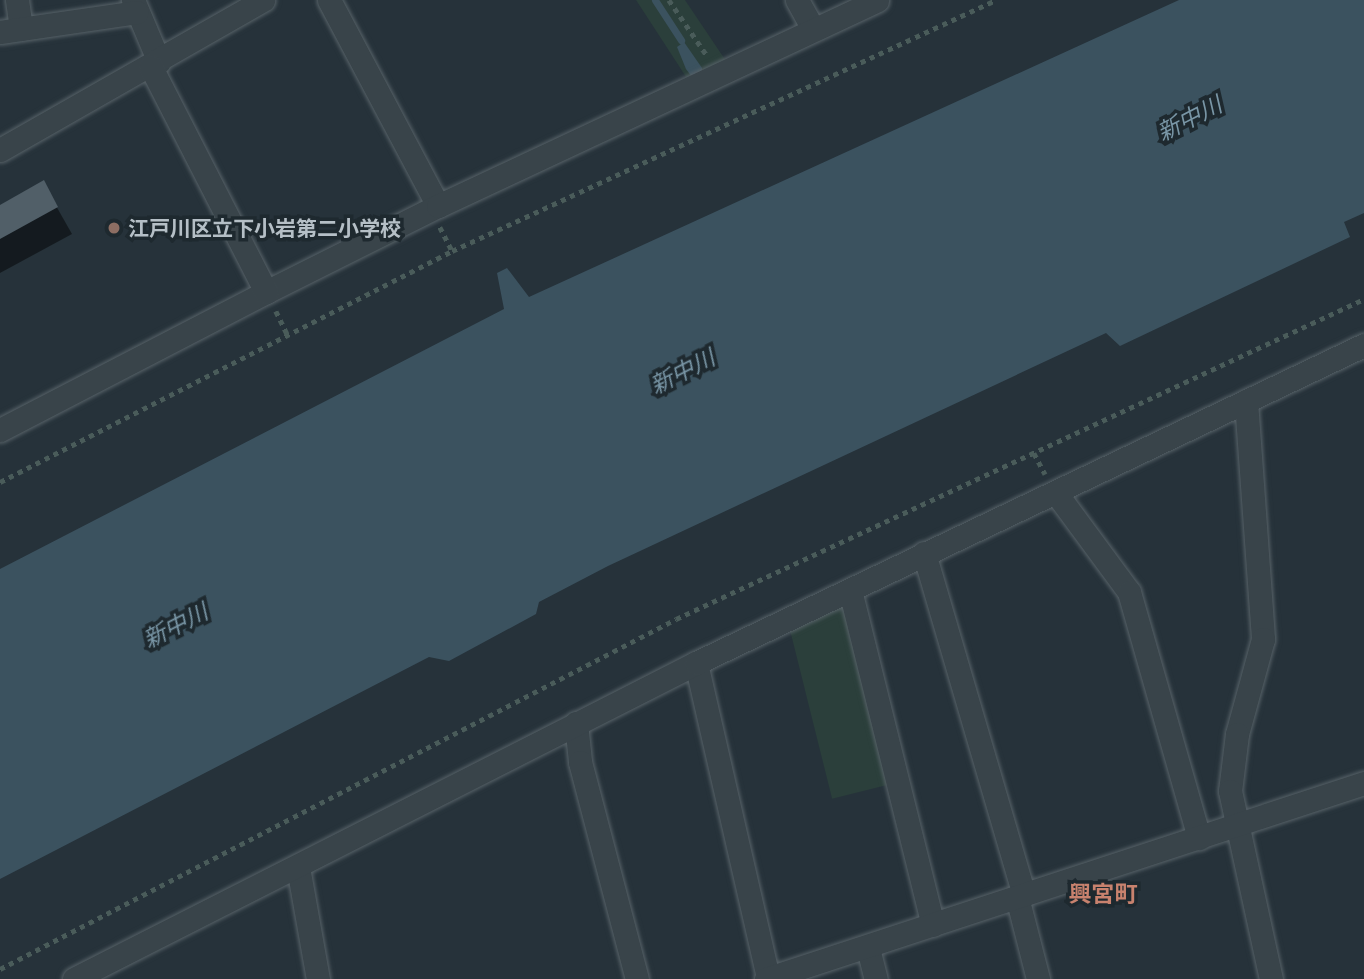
<!DOCTYPE html>
<html>
<head>
<meta charset="utf-8">
<style>
  body { margin:0 }
  #map { position:relative; width:1364px; height:979px; overflow:hidden; background:#26323a; font-family:Commissioner,"Noto Sans JP",sans-serif }
  div>[style] { position:absolute }
  .green>* { inset:0; background:#2b3f3b; transform-origin:0 0 }
  .water>* { inset:0; background:#3b525f }
  .shadow>* { inset:0; background:#0007 }
  .stream>* { height:7px; margin:-3.5px; padding:0 3.5px; transform-origin:3.5px; border-radius:3.5px; background:#3b525f }
  .building>* { inset:0; background:#515f68 }
  .path>* { height:4.5px; margin-top:-2.25px; transform-origin:0; background:repeating-linear-gradient(90deg,#4a5c5a 0 5px,transparent 0 10px) }
  .roads { filter:drop-shadow(0 0 2px #576268) drop-shadow(0 0 2px #576268) }
  .minor>* { height:23px; margin:-11.5px; padding:0 11.5px; transform-origin:11.5px; border-radius:11.5px; background:#39444a }
  .dots>* { width:19px; height:19px; translate:-50% -50%; box-sizing:border-box; border:4px solid #1e292f; border-radius:50% }
  span { translate:-50% -50%; white-space:nowrap; text-align:center; line-height:1.15; -webkit-text-stroke:7px #1e292f; paint-order:stroke }
  .poi-label { font-size:21px; color:#b5bfc6; font-weight:700 }
  .left { translate:0 -50%; text-align:left }
  .water-label { font-size:23px; color:#7996a6; font-style:italic }
  .neighbourhood-label { font-size:23px; color:#c8826e; font-weight:700 }
</style>
</head>
<body>
<div id="map">
  <div class="green">
    <i style="clip-path:polygon(636px 0,685px 0,728px 64px,690px 83px)"></i>
    <i style="left:848px;top:598px;width:191px;height:64px;rotate:76deg"></i>
  </div>
  <div class="water">
    <i style="clip-path:polygon(1179px 0,1364px 0,1364px 213px,1344px 222px,1350px 237px,1120px 346px,1106px 333px,608px 566px,539px 602px,536px 614px,449px 661px,429px 657px,0 879px,0 569px,504px 309px,497px 273px,507px 268px,529px 297px)"></i>
    <i style="clip-path:polygon(684px 42px,702px 68px,702px 75px,692px 77px,686px 69px,677px 47px)"></i>
  </div>
  <div class="shadow">
    <i style="clip-path:polygon(43px 183px,72px 234px,0 273px,0 207px)"></i>
  </div>
  <div class="stream">
    <i style="left:655px;top:0;width:48px;rotate:57deg"></i>
  </div>
  <div class="building">
    <i style="clip-path:polygon(44px 180px,58px 207px,0 239px,0 205px)"></i>
  </div>
  <div class="path">
    <i style="left:669px;top:0;width:69px;rotate:55.6deg"></i>
    <i style="left:440px;top:227px;width:27px;rotate:63deg"></i>
    <i style="left:276px;top:311px;width:25px;rotate:64deg"></i>
    <i style="left:1034px;top:453px;width:24px;rotate:62deg"></i>
    <i style="left:0;top:482px;width:508px;rotate:-27.07deg"></i>
    <i style="left:452px;top:251px;width:599px;rotate:-24.77deg"></i>
    <i style="left:0;top:969px;width:761px;rotate:-27.37deg"></i>
    <i style="left:676px;top:619px;width:759px;rotate:-24.94deg"></i>
  </div>
  <div class="roads">
    <div class="minor">
      <i style="left:17px;top:0;width:29px;rotate:82deg"></i>
      <i style="left:133px;top:0;width:67px;rotate:67.2deg"></i>
      <i style="left:329px;top:0;width:233px;rotate:62.1deg"></i>
      <i style="left:797px;top:0;width:33px;rotate:61deg"></i>
      <i style="left:0;top:32px;width:138px;rotate:-8.3deg"></i>
      <i style="left:0;top:150px;width:303px;rotate:-29.7deg"></i>
      <i style="left:266px;top:292px;width:192px;rotate:-26.6deg"></i>
      <i style="left:438px;top:206px;width:485px;rotate:-25.1deg"></i>
      <i style="left:1246px;top:401px;width:239px;rotate:85.9deg"></i>
      <i style="left:1263px;top:639px;width:98px;rotate:105.3deg"></i>
      <i style="left:1237px;top:734px;width:57px;rotate:97deg"></i>
      <i style="left:1230px;top:791px;width:192px;rotate:77.7deg"></i>
      <i style="left:0;top:430px;width:300px;rotate:-27.4deg"></i>
      <i style="left:266px;top:292px;width:253px;rotate:-117.1deg"></i>
      <i style="left:1056px;top:493px;width:123px;rotate:53.6deg"></i>
      <i style="left:1129px;top:592px;width:256px;rotate:74.1deg"></i>
      <i style="left:924px;top:553px;width:356px;rotate:73.7deg"></i>
      <i style="left:850px;top:590px;width:345px;rotate:76.1deg"></i>
      <i style="left:696px;top:663px;width:323px;rotate:77.1deg"></i>
      <i style="left:576px;top:723px;width:39px;rotate:84deg"></i>
      <i style="left:580px;top:762px;width:224px;rotate:75.3deg"></i>
      <i style="left:298px;top:867px;width:114px;rotate:79.9deg"></i>
      <i style="left:1017px;top:897px;width:85px;rotate:75.6deg"></i>
      <i style="left:868px;top:948px;width:32px;rotate:76deg"></i>
      <i style="left:74px;top:979px;width:698px;rotate:-26.93deg"></i>
      <i style="left:696px;top:663px;width:740px;rotate:-25.46deg"></i>
      <i style="left:766px;top:979px;width:629px;rotate:-18.15deg"></i>
    </div>
  </div>
  <div class="dots">
    <i style="left:114px;top:228px;background:#8d6e63"></i>
  </div>
  <div class="poi-label">
    <span class="left" style="left:128px;top:228px">江戸川区立下小岩第二小学校</span>
  </div>
  <div class="water-label">
    <span style="left:1189px;top:118px;rotate:-27deg">新中川</span>
    <span style="left:682px;top:371px;rotate:-27deg">新中川</span>
    <span style="left:175px;top:625px;rotate:-27deg">新中川</span>
  </div>
  <div class="neighbourhood-label">
    <span style="left:1103px;top:893px">興宮町</span>
  </div>
</div>
</body>
</html>
